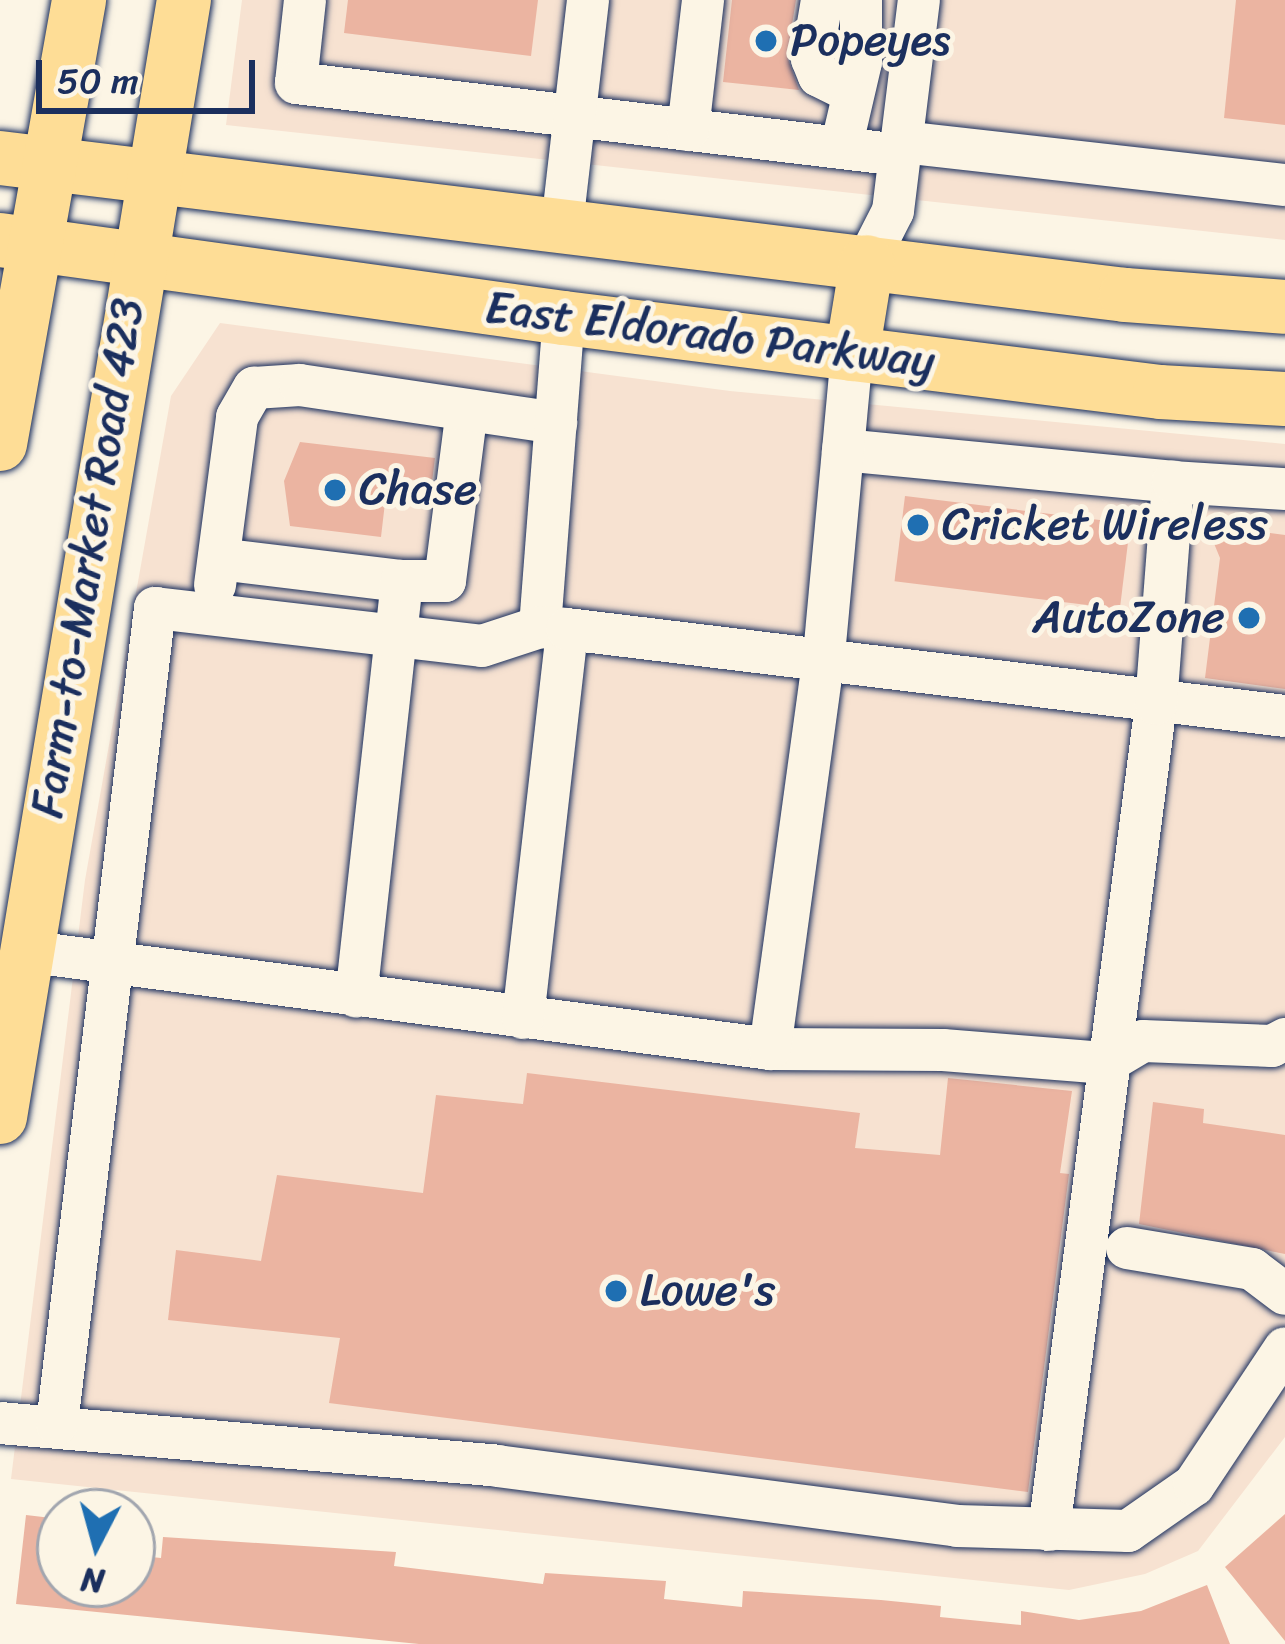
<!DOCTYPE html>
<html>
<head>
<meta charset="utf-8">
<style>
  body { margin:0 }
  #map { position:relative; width:1285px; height:1644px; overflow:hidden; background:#fcf5e5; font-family:Sriracha,sans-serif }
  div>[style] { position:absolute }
  .built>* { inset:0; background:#f7e2d1 }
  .building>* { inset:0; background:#ebb4a1; transform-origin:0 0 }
  .roads { filter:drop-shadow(0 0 3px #1b2f5e) drop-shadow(0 0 3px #1b2f5e) }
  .minor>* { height:42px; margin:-21px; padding:0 21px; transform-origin:21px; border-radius:21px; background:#fcf5e5 }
  .major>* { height:54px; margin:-27px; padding:0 27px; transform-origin:27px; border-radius:27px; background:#fedd96 }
  .dots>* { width:33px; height:33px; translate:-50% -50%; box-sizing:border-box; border:6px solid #fcf5e5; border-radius:50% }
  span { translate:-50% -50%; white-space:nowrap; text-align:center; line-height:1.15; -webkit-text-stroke:10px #fcf5e5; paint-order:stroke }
  .poi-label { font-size:45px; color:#1b2f5e }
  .left { translate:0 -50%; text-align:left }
  .right { translate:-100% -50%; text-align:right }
  .street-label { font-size:45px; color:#1b2f5e }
  .north { position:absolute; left:36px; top:1488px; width:120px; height:120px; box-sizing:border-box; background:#fcf5e5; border:3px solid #a2a6af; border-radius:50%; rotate:186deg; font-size:33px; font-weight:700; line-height:48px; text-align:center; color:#1b2f5e }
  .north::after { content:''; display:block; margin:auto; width:42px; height:54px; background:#1f6fb2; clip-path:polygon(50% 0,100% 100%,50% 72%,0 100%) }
  .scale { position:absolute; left:36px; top:60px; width:219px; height:54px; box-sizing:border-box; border:6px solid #1b2f5e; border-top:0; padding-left:15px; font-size:36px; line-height:42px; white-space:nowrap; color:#1b2f5e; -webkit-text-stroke:9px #fcf5e5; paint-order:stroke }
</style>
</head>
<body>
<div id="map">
  <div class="built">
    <i style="clip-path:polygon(242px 0,1285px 0,1285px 240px,226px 125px)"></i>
    <i style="clip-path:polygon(220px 323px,730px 391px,1285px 444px,1285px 1437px,1198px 1551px,1145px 1574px,1069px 1590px,11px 1479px,85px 880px,171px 396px)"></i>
  </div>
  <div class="building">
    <i style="clip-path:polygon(348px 0,538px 0,531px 56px,344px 33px)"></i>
    <i style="clip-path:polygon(732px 0,796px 0,787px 56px,799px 90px,723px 82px)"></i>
    <i style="clip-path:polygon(1236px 0,1285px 0,1285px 125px,1224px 118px)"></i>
    <i style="clip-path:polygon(300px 442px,435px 458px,432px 482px,388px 477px,381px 537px,290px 526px,284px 481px)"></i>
    <i style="left:905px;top:496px;width:227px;height:86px;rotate:7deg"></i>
    <i style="clip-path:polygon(1206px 524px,1285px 535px,1285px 689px,1205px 678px,1220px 558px)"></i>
    <i style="clip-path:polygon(527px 1073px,860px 1113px,855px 1148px,940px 1155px,948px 1078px,1072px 1091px,1060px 1173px,1069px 1174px,1028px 1492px,329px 1403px,340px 1338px,168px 1320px,176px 1250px,261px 1261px,277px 1175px,423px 1193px,436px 1095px,523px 1104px)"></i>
    <i style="clip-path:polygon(1153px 1102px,1204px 1109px,1203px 1123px,1285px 1135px,1285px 1254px,1139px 1224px)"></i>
    <i style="clip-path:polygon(1285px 1514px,1285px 1641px,1225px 1567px)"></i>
    <i style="clip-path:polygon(26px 1515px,60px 1519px,60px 1584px,132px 1584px,132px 1555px,161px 1558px,163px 1537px,396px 1552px,394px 1566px,543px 1584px,545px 1573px,666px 1581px,664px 1599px,742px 1607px,743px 1591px,881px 1600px,941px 1606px,940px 1617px,1021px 1625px,1021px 1611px,1079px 1620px,1141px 1611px,1207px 1585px,1230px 1644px,419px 1644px,16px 1604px)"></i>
  </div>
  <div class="roads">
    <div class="minor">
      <i style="left:305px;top:0;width:83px;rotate:96.2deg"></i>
      <i style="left:296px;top:83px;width:608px;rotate:6.8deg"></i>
      <i style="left:822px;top:0;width:60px;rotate:99.6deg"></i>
      <i style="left:812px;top:59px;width:18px;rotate:68deg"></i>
      <i style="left:819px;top:76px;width:32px;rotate:26deg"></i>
      <i style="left:688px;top:130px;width:131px;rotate:-83.4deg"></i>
      <i style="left:902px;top:142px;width:385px;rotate:6.4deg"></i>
      <i style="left:841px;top:148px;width:88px;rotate:-76.9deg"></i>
      <i style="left:861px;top:62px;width:62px;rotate:-90deg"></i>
      <i style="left:562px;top:225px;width:226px;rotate:-83.4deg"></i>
      <i style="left:867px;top:262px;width:57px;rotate:-63deg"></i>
      <i style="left:893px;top:211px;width:213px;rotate:-83deg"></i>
      <i style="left:843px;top:450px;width:332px;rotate:5.5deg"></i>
      <i style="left:219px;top:559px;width:184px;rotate:6.9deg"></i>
      <i style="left:402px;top:581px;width:418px;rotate:96.3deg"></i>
      <i style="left:402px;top:581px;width:43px"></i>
      <i style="left:445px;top:581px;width:172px;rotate:-82.7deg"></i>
      <i style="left:215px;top:585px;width:169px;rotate:-82.5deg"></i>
      <i style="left:237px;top:417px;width:34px;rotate:-60deg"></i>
      <i style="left:254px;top:388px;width:46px;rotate:-3.7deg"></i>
      <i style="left:300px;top:385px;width:259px;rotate:8.4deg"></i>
      <i style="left:540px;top:627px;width:310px;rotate:-85.6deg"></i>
      <i style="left:24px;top:951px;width:752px;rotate:7.48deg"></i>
      <i style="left:770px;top:1049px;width:173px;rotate:0.3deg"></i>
      <i style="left:943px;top:1050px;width:164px;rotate:4.6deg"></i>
      <i style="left:1106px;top:1063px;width:43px;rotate:-30.7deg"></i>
      <i style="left:1143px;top:1041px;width:129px;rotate:2.2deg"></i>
      <i style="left:1272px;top:1046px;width:15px;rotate:-28deg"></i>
      <i style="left:523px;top:1018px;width:391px;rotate:-83.5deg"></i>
      <i style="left:770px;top:1049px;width:398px;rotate:-82.2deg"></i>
      <i style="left:824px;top:655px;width:302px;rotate:-84.7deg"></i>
      <i style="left:1127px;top:1248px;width:127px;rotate:9.5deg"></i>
      <i style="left:1252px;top:1269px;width:41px;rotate:37.1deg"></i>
      <i style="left:0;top:1423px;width:499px;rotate:4.9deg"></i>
      <i style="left:497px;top:1466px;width:464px;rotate:7.4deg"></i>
      <i style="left:957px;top:1526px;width:171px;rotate:1.7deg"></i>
      <i style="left:1128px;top:1531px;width:80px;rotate:-34.9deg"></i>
      <i style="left:1194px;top:1485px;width:164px;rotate:-56.4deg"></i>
      <i style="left:57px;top:1424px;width:822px;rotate:-83.15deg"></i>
      <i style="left:155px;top:608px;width:329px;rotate:6.6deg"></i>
      <i style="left:482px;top:646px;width:61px;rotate:-18.1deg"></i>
      <i style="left:540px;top:627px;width:27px;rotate:4deg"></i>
      <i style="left:567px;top:629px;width:723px;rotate:6.91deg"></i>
      <i style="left:1049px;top:1530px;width:833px;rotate:-82.62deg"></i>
      <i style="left:1156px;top:704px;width:223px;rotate:-85.6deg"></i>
      <i style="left:1173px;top:482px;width:112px;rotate:3.6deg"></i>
    </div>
    <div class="major">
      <i style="left:0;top:158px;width:1134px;rotate:6.94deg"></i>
      <i style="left:1126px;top:295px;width:159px;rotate:4.3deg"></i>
      <i style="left:0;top:240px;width:569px;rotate:7.87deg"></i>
      <i style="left:564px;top:318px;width:601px;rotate:7.08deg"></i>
      <i style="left:1160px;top:392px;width:125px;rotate:3.2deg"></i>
      <i style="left:852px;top:354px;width:93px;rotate:-80.7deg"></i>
      <i style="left:0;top:444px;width:451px;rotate:-79.9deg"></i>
      <i style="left:0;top:1117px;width:1132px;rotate:-80.65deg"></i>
    </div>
  </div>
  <div class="dots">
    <i style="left:766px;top:41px;background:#1f6fb2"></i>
    <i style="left:335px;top:490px;background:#1f6fb2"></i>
    <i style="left:918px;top:525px;background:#1f6fb2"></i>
    <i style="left:1249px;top:618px;background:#1f6fb2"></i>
    <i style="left:616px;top:1291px;background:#1f6fb2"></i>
  </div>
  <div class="poi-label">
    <span class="left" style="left:790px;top:41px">Popeyes</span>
    <span class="left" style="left:359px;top:490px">Chase</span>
    <span class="left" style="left:942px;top:525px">Cricket Wireless</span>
    <span class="right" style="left:1225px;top:618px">AutoZone</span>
    <span class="left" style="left:640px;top:1291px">Lowe's</span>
  </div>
  <div class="street-label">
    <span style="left:710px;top:335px;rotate:7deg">East Eldorado Parkway</span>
    <span style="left:88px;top:558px;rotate:-81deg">Farm-to-Market Road 423</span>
  </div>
  <div class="north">N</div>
  <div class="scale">50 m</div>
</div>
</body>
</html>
